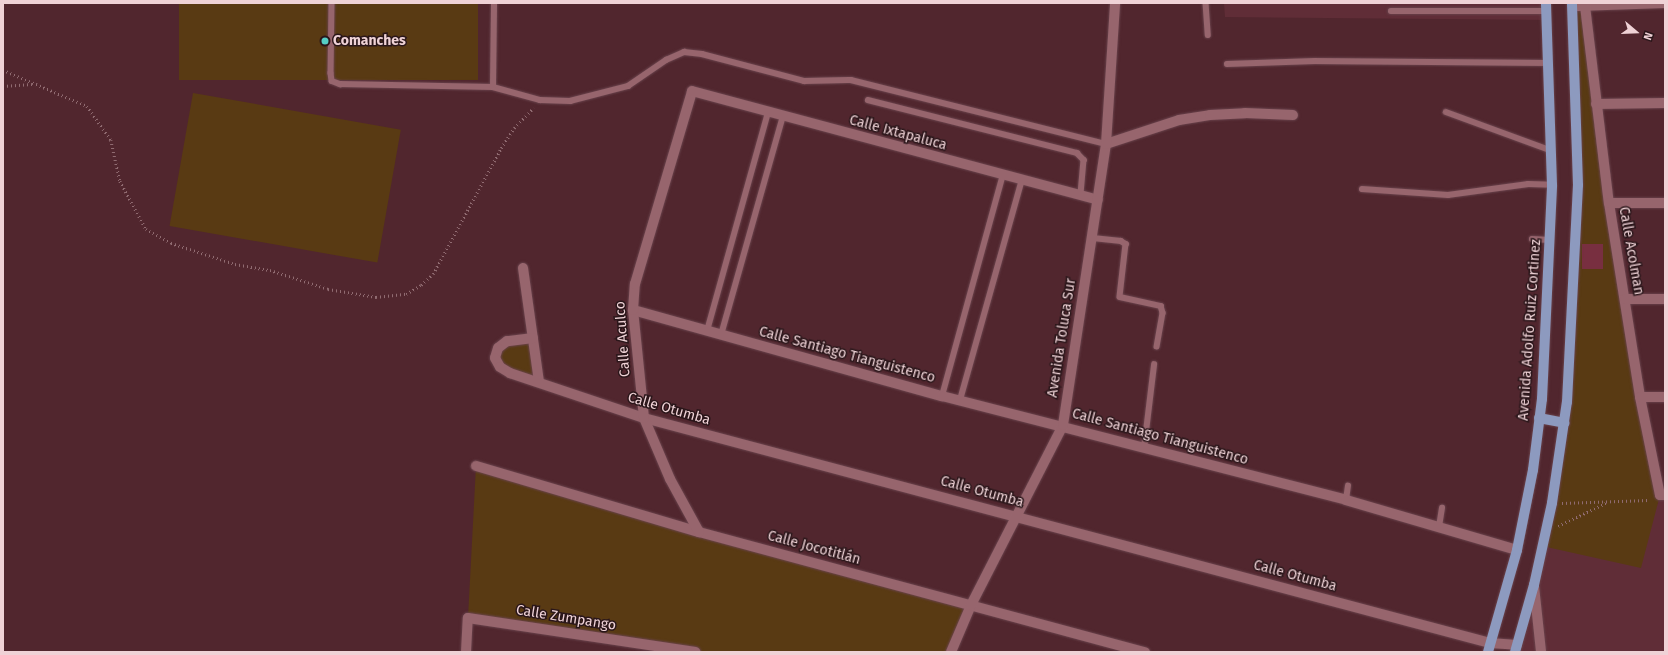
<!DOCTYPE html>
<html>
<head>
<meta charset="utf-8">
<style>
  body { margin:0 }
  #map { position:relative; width:1668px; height:655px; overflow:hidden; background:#51262e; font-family:"Fira Sans",sans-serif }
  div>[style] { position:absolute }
  .built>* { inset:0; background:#602d37 }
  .green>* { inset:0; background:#593a13; transform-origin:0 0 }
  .building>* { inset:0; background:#782f40; transform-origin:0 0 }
  .path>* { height:2.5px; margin-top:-1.25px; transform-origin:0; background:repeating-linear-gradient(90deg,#906b71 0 1px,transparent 0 4px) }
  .roads { filter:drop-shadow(0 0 1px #69434c) drop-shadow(0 0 1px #69434c) }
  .service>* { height:5.5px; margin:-2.75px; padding:0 2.75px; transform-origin:2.75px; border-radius:2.75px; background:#97656d }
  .minor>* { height:10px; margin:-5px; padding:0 5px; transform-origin:5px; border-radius:5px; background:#97656d }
  .tertiary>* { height:10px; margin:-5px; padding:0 5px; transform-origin:5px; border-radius:5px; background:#97656d }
  .primary>* { height:10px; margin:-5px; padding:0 5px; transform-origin:5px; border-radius:5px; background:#8d9abf }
  .dots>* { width:11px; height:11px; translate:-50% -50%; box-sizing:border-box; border:2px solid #2a161a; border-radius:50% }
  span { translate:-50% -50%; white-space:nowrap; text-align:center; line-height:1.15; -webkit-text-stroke:3px #2a161a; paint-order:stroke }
  .poi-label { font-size:14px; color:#efd2d6; font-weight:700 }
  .left { translate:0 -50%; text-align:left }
  .street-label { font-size:14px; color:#efd2d6 }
  .frame { position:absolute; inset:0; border:4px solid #efd2d6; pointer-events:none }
  .north { position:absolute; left:1616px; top:12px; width:40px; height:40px; -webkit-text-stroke:3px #2a161a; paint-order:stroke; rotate:109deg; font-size:11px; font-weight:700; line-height:16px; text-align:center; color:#efd2d6 }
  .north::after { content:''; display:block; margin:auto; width:14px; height:18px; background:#efd2d6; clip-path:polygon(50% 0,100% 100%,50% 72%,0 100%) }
</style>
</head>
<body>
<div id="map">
  <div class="built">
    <i style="clip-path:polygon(1224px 3px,1546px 3px,1546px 20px,1225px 17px)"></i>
    <i style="clip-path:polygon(1660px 495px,1665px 495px,1665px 652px,1515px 652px,1542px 546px)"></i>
  </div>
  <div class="green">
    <i style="left:179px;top:3px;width:299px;height:77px"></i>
    <i style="clip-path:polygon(1572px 6px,1585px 6px,1596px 104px,1660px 495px,1641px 568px,1542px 546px,1565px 423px,1578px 185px)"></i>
    <i style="left:193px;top:93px;width:211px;height:135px;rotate:10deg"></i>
    <i style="clip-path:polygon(533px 338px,539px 382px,500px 367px,498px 348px)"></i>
    <i style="clip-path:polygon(476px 466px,971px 605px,951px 652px,695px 652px,468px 618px)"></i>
  </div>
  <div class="building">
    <i style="left:1582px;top:244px;width:21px;height:25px"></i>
  </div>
  <div class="path">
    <i style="left:3px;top:70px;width:91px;rotate:23.2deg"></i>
    <i style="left:87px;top:106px;width:42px;rotate:54.8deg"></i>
    <i style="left:111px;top:140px;width:42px;rotate:77.6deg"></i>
    <i style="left:120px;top:181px;width:55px;rotate:61.6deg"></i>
    <i style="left:146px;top:229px;width:29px;rotate:29deg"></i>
    <i style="left:171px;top:243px;width:67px;rotate:18.2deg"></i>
    <i style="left:235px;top:264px;width:36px;rotate:10deg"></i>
    <i style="left:270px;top:270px;width:61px;rotate:18.1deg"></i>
    <i style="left:328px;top:289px;width:49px;rotate:9.5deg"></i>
    <i style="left:376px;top:297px;width:30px;rotate:-6deg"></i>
    <i style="left:406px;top:294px;width:17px;rotate:-31deg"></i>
    <i style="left:421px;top:285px;width:16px;rotate:-43deg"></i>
    <i style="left:433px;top:274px;width:143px;rotate:-61.6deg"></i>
    <i style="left:501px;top:148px;width:24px;rotate:-57deg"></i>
    <i style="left:514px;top:128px;width:28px;rotate:-46deg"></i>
    <i style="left:3px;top:86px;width:29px;rotate:-4deg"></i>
    <i style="left:1562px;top:503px;width:87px;rotate:-2deg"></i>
    <i style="left:1558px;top:526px;width:55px;rotate:-25.6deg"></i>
  </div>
  <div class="roads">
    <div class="service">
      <i style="left:332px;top:3px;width:70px;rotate:90.8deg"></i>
      <i style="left:331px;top:73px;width:8px;rotate:83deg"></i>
      <i style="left:332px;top:81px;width:9px;rotate:21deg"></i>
      <i style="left:340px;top:84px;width:153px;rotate:1.1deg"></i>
      <i style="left:493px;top:87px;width:49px;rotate:15.5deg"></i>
      <i style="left:540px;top:100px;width:30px;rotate:2deg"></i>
      <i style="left:570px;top:101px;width:60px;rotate:-14.5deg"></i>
      <i style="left:628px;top:86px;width:46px;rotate:-34.4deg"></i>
      <i style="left:666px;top:60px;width:20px;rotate:-24deg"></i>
      <i style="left:684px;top:52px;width:18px;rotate:6deg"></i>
      <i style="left:702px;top:54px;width:106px;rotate:14.8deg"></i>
      <i style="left:804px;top:81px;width:47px;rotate:-1.2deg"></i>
      <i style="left:851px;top:80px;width:263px;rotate:14.1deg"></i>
      <i style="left:1206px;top:3px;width:32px;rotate:86deg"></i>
      <i style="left:1391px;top:11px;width:155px"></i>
      <i style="left:1227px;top:64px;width:88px;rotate:-2deg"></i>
      <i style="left:1315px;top:61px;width:232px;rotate:0.5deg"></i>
      <i style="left:493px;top:87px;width:84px;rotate:-89.3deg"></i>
      <i style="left:868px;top:100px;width:216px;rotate:14.2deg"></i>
      <i style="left:1077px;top:153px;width:10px;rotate:45deg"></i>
      <i style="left:1084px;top:160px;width:36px;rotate:95deg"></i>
      <i style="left:1446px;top:112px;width:111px;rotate:20.1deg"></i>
      <i style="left:1362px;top:189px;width:86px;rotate:4deg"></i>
      <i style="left:1448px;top:195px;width:81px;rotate:-7.8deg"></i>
      <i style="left:1528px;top:184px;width:24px;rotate:2deg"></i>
      <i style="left:1093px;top:238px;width:28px;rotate:6deg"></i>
      <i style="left:1121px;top:241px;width:6px;rotate:31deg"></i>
      <i style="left:1126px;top:244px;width:53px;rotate:96.5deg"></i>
      <i style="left:1120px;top:297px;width:42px;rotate:12.4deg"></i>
      <i style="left:1161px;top:306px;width:7px;rotate:74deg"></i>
      <i style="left:1163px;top:313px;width:34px;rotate:100deg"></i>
      <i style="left:1532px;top:239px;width:18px;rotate:3deg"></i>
      <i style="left:707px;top:331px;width:227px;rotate:-74.4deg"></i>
      <i style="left:721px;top:335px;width:228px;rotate:-74.2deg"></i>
      <i style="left:942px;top:396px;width:229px;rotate:-74.6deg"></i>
      <i style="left:960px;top:400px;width:229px;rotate:-74.3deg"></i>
      <i style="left:1144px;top:448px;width:84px;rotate:-83.1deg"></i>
      <i style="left:1346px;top:500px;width:14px;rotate:-82deg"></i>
      <i style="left:1439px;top:527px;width:19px;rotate:-81deg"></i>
    </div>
    <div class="minor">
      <i style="left:1578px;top:6px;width:87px;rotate:-2deg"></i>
      <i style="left:1585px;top:6px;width:198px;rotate:83.1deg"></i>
      <i style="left:1609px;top:203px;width:196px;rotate:80.9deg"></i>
      <i style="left:1640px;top:397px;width:100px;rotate:78.5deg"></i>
      <i style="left:1660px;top:495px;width:5px"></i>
      <i style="left:1596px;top:104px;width:69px;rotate:-0.8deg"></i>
      <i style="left:1106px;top:144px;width:77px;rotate:-18.2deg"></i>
      <i style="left:1179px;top:120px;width:31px;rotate:-9deg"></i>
      <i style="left:1210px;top:115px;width:35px;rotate:-3deg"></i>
      <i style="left:1245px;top:113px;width:48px;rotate:2.4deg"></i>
      <i style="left:1609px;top:203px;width:56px"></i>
      <i style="left:523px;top:268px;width:115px;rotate:82deg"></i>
      <i style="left:1625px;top:299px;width:40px"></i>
      <i style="left:633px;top:310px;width:321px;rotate:15.6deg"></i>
      <i style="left:942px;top:396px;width:417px;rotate:14.4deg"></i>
      <i style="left:1346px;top:500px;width:178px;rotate:16.3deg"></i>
      <i style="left:533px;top:338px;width:26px;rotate:173deg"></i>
      <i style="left:507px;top:341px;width:11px;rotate:142deg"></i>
      <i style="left:498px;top:348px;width:10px;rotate:107deg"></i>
      <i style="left:495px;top:358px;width:10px;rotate:61deg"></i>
      <i style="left:500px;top:367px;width:12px;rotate:31deg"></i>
      <i style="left:510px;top:373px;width:141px;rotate:18.6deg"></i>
      <i style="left:644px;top:418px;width:875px;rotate:14.89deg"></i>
      <i style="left:1490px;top:643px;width:27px;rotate:4deg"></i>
      <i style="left:1640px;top:397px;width:25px"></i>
      <i style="left:476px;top:466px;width:233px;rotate:16.5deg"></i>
      <i style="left:699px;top:532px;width:462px;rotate:15.1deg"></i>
      <i style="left:699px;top:532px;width:60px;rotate:-118.7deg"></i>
      <i style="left:670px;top:479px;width:66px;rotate:-113.1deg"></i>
      <i style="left:644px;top:418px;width:109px;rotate:-95.8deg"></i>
      <i style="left:633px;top:310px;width:26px;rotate:-86deg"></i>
      <i style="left:635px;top:284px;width:201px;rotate:-73.5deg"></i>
      <i style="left:692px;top:91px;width:420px;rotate:15deg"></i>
      <i style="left:1534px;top:586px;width:66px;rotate:83.9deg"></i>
      <i style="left:466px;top:652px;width:34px;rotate:-87deg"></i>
      <i style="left:468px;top:618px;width:230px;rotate:8.5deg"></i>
    </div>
    <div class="tertiary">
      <i style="left:951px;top:652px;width:51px;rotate:-66.9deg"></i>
      <i style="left:971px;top:605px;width:202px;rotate:-62.9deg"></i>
      <i style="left:1063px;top:425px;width:284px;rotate:-81.3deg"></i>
      <i style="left:1106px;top:144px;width:141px;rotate:-86.3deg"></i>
    </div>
    <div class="primary">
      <i style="left:1539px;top:418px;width:26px;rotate:11deg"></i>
      <i style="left:1488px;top:652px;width:106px;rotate:-74.1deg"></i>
      <i style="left:1517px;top:550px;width:82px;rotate:-78.7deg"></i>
      <i style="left:1533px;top:470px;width:72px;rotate:-82.8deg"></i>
      <i style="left:1542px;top:399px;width:214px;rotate:-87.3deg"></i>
      <i style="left:1552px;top:185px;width:182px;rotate:-91.9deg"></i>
      <i style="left:1515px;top:652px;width:70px;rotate:-74.2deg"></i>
      <i style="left:1534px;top:585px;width:84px;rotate:-77.6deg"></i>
      <i style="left:1552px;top:503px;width:102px;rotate:-81.6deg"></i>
      <i style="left:1567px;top:402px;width:217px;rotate:-87.1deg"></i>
      <i style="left:1578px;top:185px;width:182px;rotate:-91.9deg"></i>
    </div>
  </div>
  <div class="dots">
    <i style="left:325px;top:41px;background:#55cec5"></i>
  </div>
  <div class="poi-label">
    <span class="left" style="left:333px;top:41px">Comanches</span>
  </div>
  <div class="street-label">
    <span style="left:898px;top:133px;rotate:15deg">Calle Ixtapaluca</span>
    <span style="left:1631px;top:251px;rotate:80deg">Calle Acolman</span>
    <span style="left:1530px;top:330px;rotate:-86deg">Avenida Adolfo Ruiz Cortinez</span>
    <span style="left:1062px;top:338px;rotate:-81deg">Avenida Toluca Sur</span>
    <span style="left:623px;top:339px;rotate:-94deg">Calle Aculco</span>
    <span style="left:847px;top:355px;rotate:15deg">Calle Santiago Tianguistenco</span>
    <span style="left:669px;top:409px;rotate:16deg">Calle Otumba</span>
    <span style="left:1160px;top:437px;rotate:15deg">Calle Santiago Tianguistenco</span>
    <span style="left:982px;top:492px;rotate:15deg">Calle Otumba</span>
    <span style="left:814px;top:548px;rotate:15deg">Calle Jocotitlán</span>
    <span style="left:1295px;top:576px;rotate:15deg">Calle Otumba</span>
    <span style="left:566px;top:618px;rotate:9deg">Calle Zumpango</span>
  </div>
  <div class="frame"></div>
  <div class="north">N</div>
</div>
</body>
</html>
